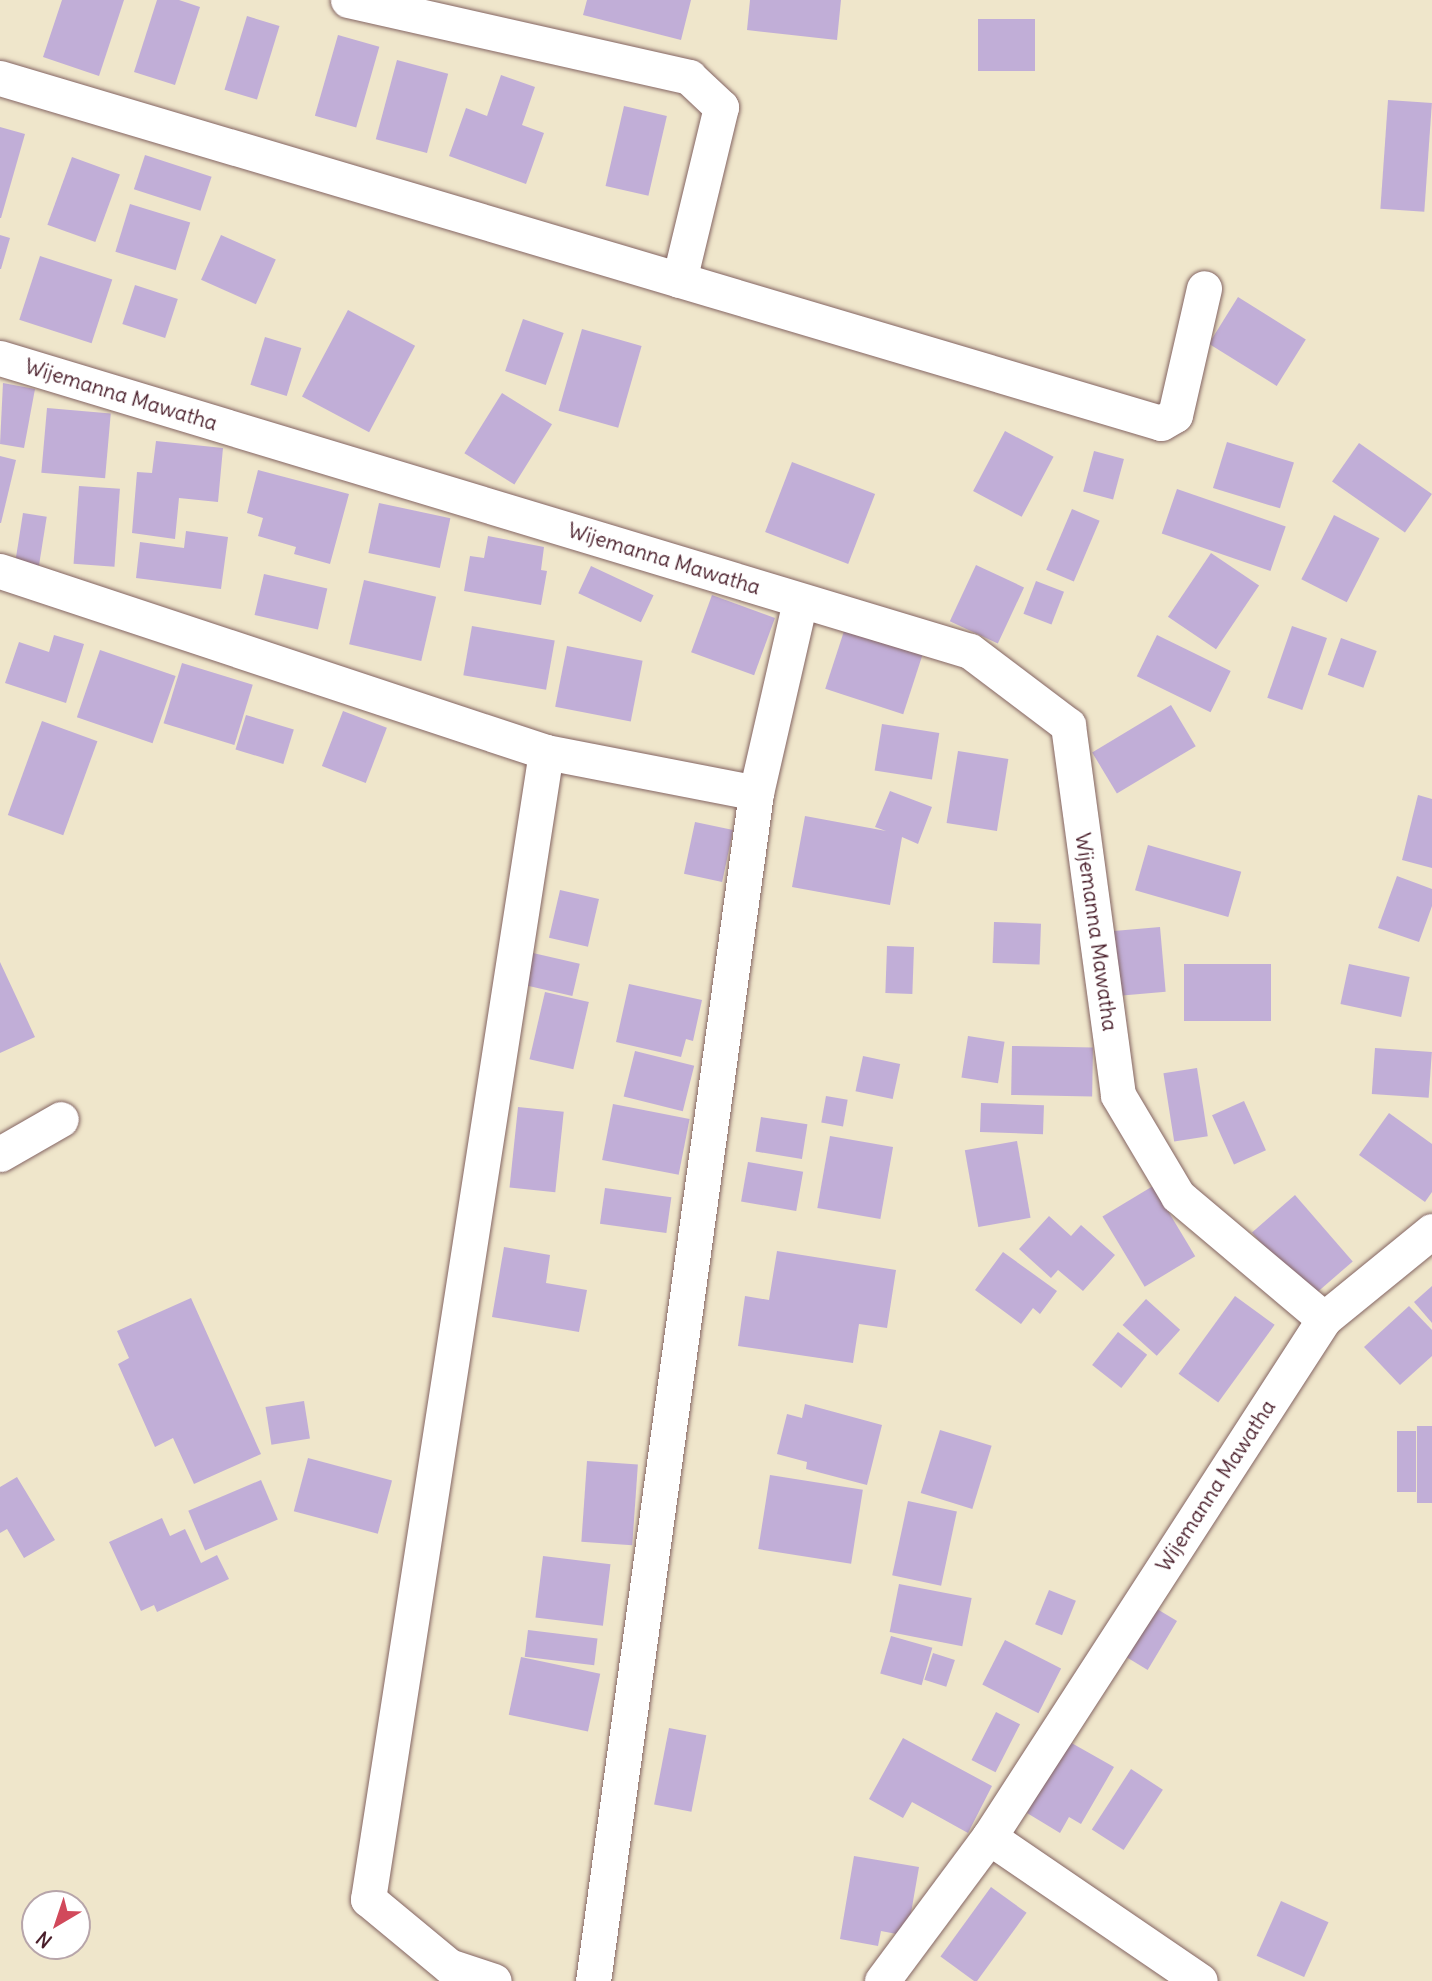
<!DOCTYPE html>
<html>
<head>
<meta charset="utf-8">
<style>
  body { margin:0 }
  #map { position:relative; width:1432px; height:1981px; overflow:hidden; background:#efe6cb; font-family:Delius,sans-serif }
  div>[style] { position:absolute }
  .building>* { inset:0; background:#c1aed7; transform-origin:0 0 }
  .roads { filter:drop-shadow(0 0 2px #846563) drop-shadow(0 0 2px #846563) }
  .minor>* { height:35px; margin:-17.5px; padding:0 17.5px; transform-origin:17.5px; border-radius:17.5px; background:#fff }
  span { translate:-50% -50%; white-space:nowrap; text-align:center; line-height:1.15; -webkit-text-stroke:7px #fff; paint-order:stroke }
  .street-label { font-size:21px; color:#4a1f2b }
  .north { position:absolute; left:21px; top:1890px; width:70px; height:70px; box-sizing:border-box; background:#fff; border:2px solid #b7a5aa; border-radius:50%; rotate:219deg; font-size:19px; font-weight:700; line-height:28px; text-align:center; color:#4a1f2b }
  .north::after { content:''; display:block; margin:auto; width:24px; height:32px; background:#d1495b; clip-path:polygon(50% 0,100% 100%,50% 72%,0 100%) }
</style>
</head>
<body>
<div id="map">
  <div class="building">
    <i style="clip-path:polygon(62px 0,124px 0,99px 76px,43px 57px)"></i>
    <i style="clip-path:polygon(157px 0,179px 0,200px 7px,175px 85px,134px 72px)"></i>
    <i style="clip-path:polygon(587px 0,691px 0,681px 40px,583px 15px)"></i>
    <i style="clip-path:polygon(750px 0,841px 0,837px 40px,747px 30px)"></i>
    <i style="left:247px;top:16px;width:34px;height:77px;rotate:17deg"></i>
    <i style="left:978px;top:19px;width:57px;height:52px"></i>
    <i style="left:338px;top:35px;width:43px;height:84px;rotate:16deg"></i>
    <i style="left:397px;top:60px;width:53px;height:82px;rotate:15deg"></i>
    <i style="clip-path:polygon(501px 75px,535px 87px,522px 125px,544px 133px,526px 184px,449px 156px,466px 108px,487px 116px)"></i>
    <i style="left:1388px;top:100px;width:44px;height:109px;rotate:4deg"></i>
    <i style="left:624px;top:106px;width:44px;height:82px;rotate:13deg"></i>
    <i style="clip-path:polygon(0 127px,25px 134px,1px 218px,0 218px)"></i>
    <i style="left:145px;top:155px;width:70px;height:36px;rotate:18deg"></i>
    <i style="left:72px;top:157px;width:51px;height:72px;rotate:20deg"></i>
    <i style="left:130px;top:204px;width:63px;height:50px;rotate:17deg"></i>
    <i style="clip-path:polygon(0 235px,10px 238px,1px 269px,0 269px)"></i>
    <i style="left:221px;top:235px;width:60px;height:49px;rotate:24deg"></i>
    <i style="left:40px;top:256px;width:76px;height:67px;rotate:18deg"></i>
    <i style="left:135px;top:285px;width:45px;height:41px;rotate:18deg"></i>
    <i style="left:1238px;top:297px;width:80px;height:55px;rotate:32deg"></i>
    <i style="left:348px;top:310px;width:76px;height:98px;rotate:28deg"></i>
    <i style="left:523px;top:319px;width:43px;height:55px;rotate:19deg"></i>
    <i style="left:582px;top:329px;width:62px;height:85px;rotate:16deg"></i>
    <i style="left:265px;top:337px;width:38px;height:50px;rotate:17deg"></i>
    <i style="clip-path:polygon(3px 383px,35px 389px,24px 448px,0 444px)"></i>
    <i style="left:502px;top:393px;width:59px;height:71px;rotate:32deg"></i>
    <i style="left:47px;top:408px;width:64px;height:65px;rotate:5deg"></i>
    <i style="left:1005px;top:431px;width:55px;height:68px;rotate:28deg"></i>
    <i style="clip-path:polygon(156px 441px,223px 448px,218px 502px,179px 498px,175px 539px,132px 533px,137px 472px,152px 473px)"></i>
    <i style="left:1227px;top:442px;width:70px;height:48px;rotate:17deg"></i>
    <i style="left:1359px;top:443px;width:89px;height:47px;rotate:35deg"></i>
    <i style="left:1094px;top:451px;width:31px;height:42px;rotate:15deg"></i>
    <i style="clip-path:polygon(0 456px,16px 460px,1px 523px,0 523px)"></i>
    <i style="left:792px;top:462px;width:89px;height:75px;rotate:21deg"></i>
    <i style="clip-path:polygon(258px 470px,349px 494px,330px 564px,294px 554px,296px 547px,258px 536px,263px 518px,247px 513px)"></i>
    <i style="left:79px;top:486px;width:41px;height:78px;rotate:4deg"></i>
    <i style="left:1177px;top:489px;width:115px;height:47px;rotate:19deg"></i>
    <i style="left:379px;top:503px;width:73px;height:51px;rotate:12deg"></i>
    <i style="left:1072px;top:509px;width:30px;height:66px;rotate:23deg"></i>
    <i style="left:23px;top:513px;width:24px;height:50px;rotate:9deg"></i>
    <i style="left:1334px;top:515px;width:51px;height:72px;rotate:27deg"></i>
    <i style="clip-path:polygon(186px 531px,228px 537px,221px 589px,136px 578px,140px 542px,184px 548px)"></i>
    <i style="clip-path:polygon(488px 536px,544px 547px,541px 570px,547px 571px,541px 605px,464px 591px,470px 556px,484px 558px)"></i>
    <i style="left:1211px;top:553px;width:58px;height:77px;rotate:34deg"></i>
    <i style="left:976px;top:565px;width:53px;height:62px;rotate:25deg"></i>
    <i style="left:591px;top:566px;width:69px;height:30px;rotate:25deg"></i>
    <i style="left:264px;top:574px;width:65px;height:42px;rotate:13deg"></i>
    <i style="left:364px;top:580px;width:74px;height:66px;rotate:13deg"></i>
    <i style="left:1036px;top:581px;width:30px;height:35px;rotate:21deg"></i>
    <i style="left:712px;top:595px;width:67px;height:61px;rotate:20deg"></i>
    <i style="left:472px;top:626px;width:84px;height:50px;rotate:10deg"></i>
    <i style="left:1292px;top:626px;width:37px;height:76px;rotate:19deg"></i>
    <i style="left:845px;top:628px;width:82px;height:64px;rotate:18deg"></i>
    <i style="clip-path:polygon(54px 635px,84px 644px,66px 703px,5px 683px,19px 642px,49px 652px)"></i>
    <i style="left:1157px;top:635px;width:82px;height:46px;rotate:26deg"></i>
    <i style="left:1341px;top:638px;width:38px;height:39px;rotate:20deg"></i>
    <i style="left:567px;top:646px;width:77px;height:62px;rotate:11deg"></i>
    <i style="left:100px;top:650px;width:80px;height:71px;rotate:19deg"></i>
    <i style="left:182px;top:663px;width:74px;height:63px;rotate:17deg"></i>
    <i style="left:1171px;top:705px;width:48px;height:92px;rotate:59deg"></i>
    <i style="left:343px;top:711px;width:47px;height:59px;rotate:21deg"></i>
    <i style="left:246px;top:715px;width:50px;height:36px;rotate:17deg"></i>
    <i style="left:42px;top:721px;width:59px;height:100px;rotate:20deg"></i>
    <i style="left:882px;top:724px;width:58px;height:47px;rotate:9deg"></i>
    <i style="left:958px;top:751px;width:51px;height:73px;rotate:9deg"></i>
    <i style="clip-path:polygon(890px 791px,932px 807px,918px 844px,902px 837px,890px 905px,792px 887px,805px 816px,886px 831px,875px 827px)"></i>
    <i style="clip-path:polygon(1418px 795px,1432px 799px,1432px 868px,1402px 860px)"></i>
    <i style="left:695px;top:822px;width:39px;height:53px;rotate:12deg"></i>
    <i style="left:1148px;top:845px;width:97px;height:47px;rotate:16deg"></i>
    <i style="clip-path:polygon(1397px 876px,1432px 889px,1432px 906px,1419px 942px,1378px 928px)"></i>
    <i style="left:560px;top:890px;width:40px;height:49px;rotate:13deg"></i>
    <i style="left:994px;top:922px;width:47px;height:41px;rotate:2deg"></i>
    <i style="left:1160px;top:927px;width:65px;height:52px;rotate:85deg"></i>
    <i style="left:887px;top:946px;width:27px;height:47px;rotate:2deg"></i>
    <i style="left:533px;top:953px;width:48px;height:33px;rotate:13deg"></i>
    <i style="clip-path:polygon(0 962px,35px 1037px,0 1053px)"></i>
    <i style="left:1184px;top:964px;width:87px;height:57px"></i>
    <i style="left:1349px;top:964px;width:62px;height:41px;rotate:12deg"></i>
    <i style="clip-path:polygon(629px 984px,702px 1000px,693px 1041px,686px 1039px,681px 1057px,616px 1042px)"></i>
    <i style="left:545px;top:992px;width:45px;height:69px;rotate:13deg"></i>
    <i style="left:968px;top:1036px;width:37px;height:42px;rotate:9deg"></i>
    <i style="left:1012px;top:1046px;width:81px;height:49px;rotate:1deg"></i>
    <i style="left:1375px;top:1048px;width:57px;height:46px;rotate:4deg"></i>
    <i style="left:635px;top:1051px;width:61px;height:47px;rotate:14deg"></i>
    <i style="left:863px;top:1056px;width:38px;height:36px;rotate:12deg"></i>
    <i style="left:1197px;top:1068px;width:69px;height:34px;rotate:81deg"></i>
    <i style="left:826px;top:1096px;width:22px;height:27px;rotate:10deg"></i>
    <i style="left:1244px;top:1101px;width:54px;height:35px;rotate:66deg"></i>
    <i style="left:981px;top:1103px;width:63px;height:29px;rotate:2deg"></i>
    <i style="left:613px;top:1104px;width:78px;height:57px;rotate:11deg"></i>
    <i style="left:518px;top:1107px;width:46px;height:81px;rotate:6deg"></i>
    <i style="clip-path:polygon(1389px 1113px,1432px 1144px,1432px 1192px,1425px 1202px,1359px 1155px)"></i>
    <i style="left:761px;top:1117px;width:47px;height:35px;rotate:9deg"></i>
    <i style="left:830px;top:1136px;width:64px;height:73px;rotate:10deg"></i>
    <i style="left:1017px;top:1141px;width:78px;height:53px;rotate:80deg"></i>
    <i style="left:748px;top:1162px;width:56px;height:40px;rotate:10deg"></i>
    <i style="left:1153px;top:1186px;width:82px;height:59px;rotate:59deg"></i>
    <i style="left:605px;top:1188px;width:67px;height:36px;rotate:8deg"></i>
    <i style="left:1295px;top:1195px;width:88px;height:57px;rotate:49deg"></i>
    <i style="clip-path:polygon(1049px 1216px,1071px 1236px,1081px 1225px,1115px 1255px,1083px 1291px,1058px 1270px,1051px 1278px,1019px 1249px)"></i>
    <i style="clip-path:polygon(504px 1247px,550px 1255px,546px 1283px,587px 1290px,579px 1332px,492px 1317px)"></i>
    <i style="clip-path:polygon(777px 1251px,896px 1270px,887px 1328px,859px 1324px,853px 1363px,738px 1346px,745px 1296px,769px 1300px)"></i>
    <i style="clip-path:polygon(1003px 1252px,1057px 1291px,1040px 1314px,1033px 1308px,1021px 1324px,975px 1290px)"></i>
    <i style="clip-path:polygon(1432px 1286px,1432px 1323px,1414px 1302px)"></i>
    <i style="left:1235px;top:1296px;width:49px;height:96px;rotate:36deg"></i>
    <i style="clip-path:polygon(191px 1298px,261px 1454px,194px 1484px,173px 1438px,155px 1447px,118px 1364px,129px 1358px,117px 1331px)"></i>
    <i style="left:1146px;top:1299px;width:46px;height:35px;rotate:42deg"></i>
    <i style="clip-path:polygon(1409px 1306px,1432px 1330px,1432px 1356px,1400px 1385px,1364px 1347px)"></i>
    <i style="left:1118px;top:1332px;width:37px;height:42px;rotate:38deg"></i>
    <i style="left:304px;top:1401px;width:38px;height:39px;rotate:81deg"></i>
    <i style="clip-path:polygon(805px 1404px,882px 1425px,867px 1485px,806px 1469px,807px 1462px,777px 1454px,787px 1414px,802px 1418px)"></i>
    <i style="left:1417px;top:1426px;width:15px;height:77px"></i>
    <i style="left:940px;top:1430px;width:54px;height:66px;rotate:17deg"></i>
    <i style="left:1397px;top:1431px;width:19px;height:61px"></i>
    <i style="left:308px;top:1458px;width:87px;height:55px;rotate:15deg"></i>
    <i style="left:587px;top:1461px;width:51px;height:81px;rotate:4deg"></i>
    <i style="left:770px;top:1475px;width:94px;height:75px;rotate:9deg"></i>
    <i style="clip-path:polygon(17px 1477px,55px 1540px,24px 1558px,7px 1529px,0 1533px,0 1487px)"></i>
    <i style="left:261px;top:1480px;width:43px;height:79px;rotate:67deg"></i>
    <i style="left:908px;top:1501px;width:50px;height:76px;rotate:12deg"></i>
    <i style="clip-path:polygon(162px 1518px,170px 1536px,185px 1529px,201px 1563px,217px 1555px,229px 1579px,157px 1612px,154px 1605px,141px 1611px,109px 1542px)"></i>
    <i style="left:543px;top:1556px;width:68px;height:62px;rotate:7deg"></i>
    <i style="left:899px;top:1584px;width:74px;height:49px;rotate:11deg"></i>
    <i style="left:1049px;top:1590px;width:29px;height:37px;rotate:22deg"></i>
    <i style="left:1147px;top:1603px;width:35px;height:57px;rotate:31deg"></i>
    <i style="left:528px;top:1630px;width:70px;height:27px;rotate:7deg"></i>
    <i style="left:891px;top:1636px;width:43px;height:39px;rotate:16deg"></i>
    <i style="left:1005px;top:1640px;width:63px;height:50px;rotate:27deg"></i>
    <i style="left:933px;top:1653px;width:23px;height:28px;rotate:18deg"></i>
    <i style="left:521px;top:1657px;width:81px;height:59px;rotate:12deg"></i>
    <i style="left:996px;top:1712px;width:27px;height:54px;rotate:27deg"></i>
    <i style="left:669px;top:1728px;width:38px;height:78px;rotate:11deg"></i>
    <i style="clip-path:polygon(903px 1738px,992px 1786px,968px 1833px,912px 1802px,903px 1818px,869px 1799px)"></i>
    <i style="clip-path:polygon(1068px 1741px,1114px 1767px,1081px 1824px,1069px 1817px,1060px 1833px,1027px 1813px)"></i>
    <i style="left:1131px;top:1769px;width:38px;height:72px;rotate:33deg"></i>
    <i style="clip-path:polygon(854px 1856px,919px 1867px,907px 1936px,881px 1931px,878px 1946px,840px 1939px)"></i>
    <i style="left:991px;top:1887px;width:44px;height:86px;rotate:36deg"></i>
    <i style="left:1281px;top:1901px;width:52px;height:60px;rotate:24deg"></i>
  </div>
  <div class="roads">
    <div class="minor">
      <i style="left:348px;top:0;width:350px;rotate:12.7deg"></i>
      <i style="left:689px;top:77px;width:44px;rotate:43.2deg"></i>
      <i style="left:721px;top:107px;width:178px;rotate:103.6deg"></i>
      <i style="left:0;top:78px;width:1211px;rotate:16.55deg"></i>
      <i style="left:1161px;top:423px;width:16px;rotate:-30deg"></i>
      <i style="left:1175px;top:415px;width:130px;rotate:-77.1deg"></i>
      <i style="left:0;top:358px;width:1013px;rotate:16.81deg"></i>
      <i style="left:970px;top:651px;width:123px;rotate:37.1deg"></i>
      <i style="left:1068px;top:725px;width:373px;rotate:82.3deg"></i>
      <i style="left:1118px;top:1095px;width:117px;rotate:59.3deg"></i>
      <i style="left:1178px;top:1196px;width:191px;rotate:40.1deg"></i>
      <i style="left:1324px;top:1319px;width:617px;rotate:122.89deg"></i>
      <i style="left:989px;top:1837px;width:255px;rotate:34.3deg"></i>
      <i style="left:0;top:571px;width:575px;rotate:18.34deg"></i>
      <i style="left:546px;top:752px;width:1161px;rotate:98.82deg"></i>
      <i style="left:368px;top:1899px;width:105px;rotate:39.6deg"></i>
      <i style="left:449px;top:1966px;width:47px;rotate:18.4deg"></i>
      <i style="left:546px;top:752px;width:214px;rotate:11deg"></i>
      <i style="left:756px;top:793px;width:1199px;rotate:97.81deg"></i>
      <i style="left:756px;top:793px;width:197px;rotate:-77.1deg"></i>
      <i style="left:0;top:1154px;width:70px;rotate:-29.8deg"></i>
      <i style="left:1324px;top:1319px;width:139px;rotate:-39.2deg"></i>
      <i style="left:882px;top:1981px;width:179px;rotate:-53.4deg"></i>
    </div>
  </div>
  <div class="street-label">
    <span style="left:121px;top:395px;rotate:17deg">Wijemanna Mawatha</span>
    <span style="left:664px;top:559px;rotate:17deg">Wijemanna Mawatha</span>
    <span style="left:1096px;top:932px;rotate:82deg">Wijemanna Mawatha</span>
    <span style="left:1216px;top:1486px;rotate:-57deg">Wijemanna Mawatha</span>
  </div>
  <div class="north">N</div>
</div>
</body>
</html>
